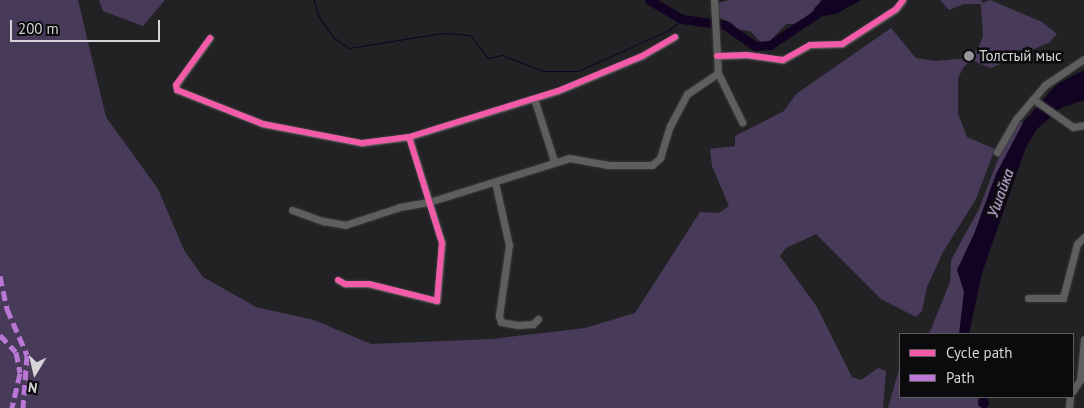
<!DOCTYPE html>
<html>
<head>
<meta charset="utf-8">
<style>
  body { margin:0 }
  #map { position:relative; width:1084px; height:408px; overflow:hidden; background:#222124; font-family:"PT Sans",sans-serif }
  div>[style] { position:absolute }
  .green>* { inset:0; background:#483b5a }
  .water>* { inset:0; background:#130323 }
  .round { border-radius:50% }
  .stream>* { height:1px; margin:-0.5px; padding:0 0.5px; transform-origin:0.5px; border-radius:0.5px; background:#130323 }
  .river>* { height:9px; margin:-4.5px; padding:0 4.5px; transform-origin:4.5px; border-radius:4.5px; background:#130323 }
  .roads { filter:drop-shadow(0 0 1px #3b3b3c) drop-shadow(0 0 1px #3b3b3c) }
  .minor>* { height:7px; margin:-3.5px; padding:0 3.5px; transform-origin:3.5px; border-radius:3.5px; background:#5f5e5e }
  .quiet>* { height:5px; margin-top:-2.5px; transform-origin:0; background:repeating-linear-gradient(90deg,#ba77d6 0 10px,transparent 0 15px) }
  .cycleway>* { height:6px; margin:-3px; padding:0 3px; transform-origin:3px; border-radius:3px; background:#f35aa7 }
  .dots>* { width:14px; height:14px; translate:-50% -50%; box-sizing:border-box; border:2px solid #0b0a0c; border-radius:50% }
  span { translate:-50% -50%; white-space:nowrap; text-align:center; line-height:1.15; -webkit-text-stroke:5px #0b0a0c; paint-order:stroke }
  .poi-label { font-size:15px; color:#d5d4d7 }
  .left { translate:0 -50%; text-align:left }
  .water-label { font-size:16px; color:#dbc7f6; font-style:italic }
  .legend { position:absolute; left:899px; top:333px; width:175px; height:65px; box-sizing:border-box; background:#0b0a0c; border:1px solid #5c5b5d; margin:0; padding:6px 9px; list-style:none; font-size:15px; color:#d5d4d7 }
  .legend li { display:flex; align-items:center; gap:10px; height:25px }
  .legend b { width:25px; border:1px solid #5c5b5d }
  .north { position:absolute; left:10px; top:348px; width:50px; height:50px; -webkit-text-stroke:4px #0b0a0c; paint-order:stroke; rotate:189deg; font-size:14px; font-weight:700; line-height:20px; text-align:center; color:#d5d4d7 }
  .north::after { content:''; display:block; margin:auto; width:18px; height:22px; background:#d5d4d7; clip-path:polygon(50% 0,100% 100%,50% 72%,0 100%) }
  .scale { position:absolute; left:10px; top:20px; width:150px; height:22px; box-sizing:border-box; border:2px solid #d5d4d7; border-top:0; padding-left:6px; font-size:15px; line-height:18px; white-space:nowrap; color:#d5d4d7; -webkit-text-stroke:4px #0b0a0c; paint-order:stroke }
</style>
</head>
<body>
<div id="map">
  <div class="green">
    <i style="clip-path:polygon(0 0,78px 0,106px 117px,158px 189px,184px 250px,203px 277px,256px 307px,314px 320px,371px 344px,492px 339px,585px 328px,635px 313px,700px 212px,719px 213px,729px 206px,712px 166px,710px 149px,735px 146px,735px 136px,784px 111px,796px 94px,891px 28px,916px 58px,935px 61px,968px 58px,978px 48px,983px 36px,981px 4px,964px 4px,949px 10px,940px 0,981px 0,983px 3px,990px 0,1042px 22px,1057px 34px,1050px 42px,991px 68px,971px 60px,963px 68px,958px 78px,958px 114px,967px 137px,995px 149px,976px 199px,943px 252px,927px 287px,922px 311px,916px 317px,881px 299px,816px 234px,786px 248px,780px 256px,817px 307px,852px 377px,861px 380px,878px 368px,886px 371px,883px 408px,0 408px)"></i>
    <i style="clip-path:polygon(99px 0,165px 0,143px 26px,103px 11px)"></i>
    <i style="clip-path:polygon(729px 0,821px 0,809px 15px,794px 24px,786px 24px,769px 42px,762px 43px,750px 31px,736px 29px,732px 23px,718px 17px,718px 3px)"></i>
    <i style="clip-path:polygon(1019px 120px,1024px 124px,965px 281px,960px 334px,929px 334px,950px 282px,951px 260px,979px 209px,1003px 146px)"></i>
    <i style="clip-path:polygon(900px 366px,900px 397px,978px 397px,981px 408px,888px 408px)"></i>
  </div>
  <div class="water">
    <i style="clip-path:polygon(823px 0,861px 0,836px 14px,823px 16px,814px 9px)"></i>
    <i style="clip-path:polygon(1084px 70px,1084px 100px,1061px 108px,1037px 129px,1026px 147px,982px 273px,969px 334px,959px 334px,964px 292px,957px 270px,974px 234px,996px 174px,1023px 123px,1057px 84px)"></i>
    <i class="round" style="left:977.5px;top:396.5px;width:11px;height:11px"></i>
  </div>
  <div class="stream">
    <i style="left:314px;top:0;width:16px;rotate:75deg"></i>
    <i style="left:318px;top:15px;width:27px;rotate:56deg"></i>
    <i style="left:333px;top:37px;width:19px;rotate:35deg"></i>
    <i style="left:349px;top:48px;width:94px;rotate:-9.2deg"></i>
    <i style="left:442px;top:33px;width:28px;rotate:4deg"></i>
    <i style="left:470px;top:35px;width:29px;rotate:52deg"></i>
    <i style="left:488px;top:58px;width:14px;rotate:-12deg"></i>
    <i style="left:502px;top:55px;width:44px;rotate:21.3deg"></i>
    <i style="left:543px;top:71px;width:35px"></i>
    <i style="left:578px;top:71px;width:100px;rotate:-24.3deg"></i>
    <i style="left:669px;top:30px;width:17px;rotate:-40deg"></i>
  </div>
  <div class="river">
    <i style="left:649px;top:0;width:38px;rotate:30deg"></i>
    <i style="left:682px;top:19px;width:43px;rotate:7.9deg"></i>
    <i style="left:725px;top:25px;width:37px;rotate:35deg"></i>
    <i style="left:755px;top:46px;width:15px;rotate:-4deg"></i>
    <i style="left:770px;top:45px;width:76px;rotate:-33.7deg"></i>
    <i style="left:833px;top:3px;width:16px;rotate:-11deg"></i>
  </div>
  <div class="roads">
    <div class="minor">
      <i style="left:714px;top:0;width:73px;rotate:86.9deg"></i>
      <i style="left:718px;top:73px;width:55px;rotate:63.9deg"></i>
      <i style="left:210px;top:38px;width:58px;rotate:125.9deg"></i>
      <i style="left:176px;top:85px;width:5px;rotate:79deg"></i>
      <i style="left:177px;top:90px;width:92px;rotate:21.6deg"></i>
      <i style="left:263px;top:124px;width:101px;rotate:10.9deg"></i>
      <i style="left:362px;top:143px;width:47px;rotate:-7.3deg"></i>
      <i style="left:409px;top:137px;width:156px;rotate:-17.2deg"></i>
      <i style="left:558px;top:91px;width:91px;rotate:-22.6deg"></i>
      <i style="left:642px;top:56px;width:38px;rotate:-30deg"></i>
      <i style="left:717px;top:56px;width:30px;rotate:-2deg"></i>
      <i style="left:747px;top:55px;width:36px;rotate:8deg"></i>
      <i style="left:783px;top:60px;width:31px;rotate:-29deg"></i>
      <i style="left:810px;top:45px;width:32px;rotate:-2deg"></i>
      <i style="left:842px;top:44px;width:64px;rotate:-32.9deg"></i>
      <i style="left:896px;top:9px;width:11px;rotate:-52deg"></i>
      <i style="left:534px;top:98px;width:66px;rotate:72.4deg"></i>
      <i style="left:1033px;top:99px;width:49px;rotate:35deg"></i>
      <i style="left:1073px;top:127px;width:11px;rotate:-10deg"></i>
      <i style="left:997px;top:152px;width:39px;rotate:-60deg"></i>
      <i style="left:1017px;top:118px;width:43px;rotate:-49.7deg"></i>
      <i style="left:1045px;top:85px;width:47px;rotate:-33.7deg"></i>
      <i style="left:495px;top:182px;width:65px;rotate:77.5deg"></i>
      <i style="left:509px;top:245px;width:72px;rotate:98deg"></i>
      <i style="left:499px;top:316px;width:6px;rotate:72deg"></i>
      <i style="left:501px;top:322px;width:17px;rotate:10deg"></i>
      <i style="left:518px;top:325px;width:15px;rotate:-4deg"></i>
      <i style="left:533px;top:324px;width:7px;rotate:-45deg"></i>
      <i style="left:292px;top:210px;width:33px;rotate:20deg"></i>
      <i style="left:323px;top:221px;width:22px;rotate:10deg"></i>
      <i style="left:345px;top:225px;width:58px;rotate:-18.1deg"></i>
      <i style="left:400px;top:207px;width:29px;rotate:-10deg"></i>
      <i style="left:429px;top:202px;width:147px;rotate:-17.4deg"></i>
      <i style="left:569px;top:158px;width:40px;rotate:10deg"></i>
      <i style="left:608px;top:165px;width:44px"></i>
      <i style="left:652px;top:165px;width:11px;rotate:-41deg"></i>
      <i style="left:660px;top:158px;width:34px;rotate:-73deg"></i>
      <i style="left:670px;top:126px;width:36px;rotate:-62deg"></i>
      <i style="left:687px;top:94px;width:37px;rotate:-34deg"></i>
      <i style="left:338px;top:280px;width:8px;rotate:30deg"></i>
      <i style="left:345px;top:284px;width:24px"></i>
      <i style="left:369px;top:284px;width:70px;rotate:14deg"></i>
      <i style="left:437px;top:301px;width:58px;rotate:-85.1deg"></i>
      <i style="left:442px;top:243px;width:111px;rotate:-107.3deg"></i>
      <i style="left:1028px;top:298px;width:35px"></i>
      <i style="left:1063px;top:298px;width:56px;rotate:-75.5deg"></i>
      <i style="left:1077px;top:244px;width:10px;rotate:-45deg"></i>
      <i style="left:1073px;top:391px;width:13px;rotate:-58deg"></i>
      <i style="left:1080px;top:380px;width:41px;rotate:-84.4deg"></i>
      <i style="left:1069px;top:408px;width:11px;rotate:-85deg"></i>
    </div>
  </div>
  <div class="quiet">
    <i style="left:0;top:276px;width:34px;rotate:78deg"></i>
    <i style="left:7px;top:309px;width:50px;rotate:66.5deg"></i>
    <i style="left:27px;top:355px;width:53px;rotate:94.3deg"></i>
    <i style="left:0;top:335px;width:23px;rotate:47deg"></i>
    <i style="left:16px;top:352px;width:21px;rotate:79deg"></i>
    <i style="left:20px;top:373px;width:36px;rotate:103deg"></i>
  </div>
  <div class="cycleway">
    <i style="left:210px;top:38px;width:58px;rotate:125.9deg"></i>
    <i style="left:176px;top:85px;width:5px;rotate:79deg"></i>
    <i style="left:177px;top:90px;width:92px;rotate:21.6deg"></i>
    <i style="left:263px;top:124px;width:101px;rotate:10.9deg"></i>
    <i style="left:362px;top:143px;width:47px;rotate:-7.3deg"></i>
    <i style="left:409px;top:137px;width:156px;rotate:-17.2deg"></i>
    <i style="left:558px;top:91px;width:91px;rotate:-22.6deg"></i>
    <i style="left:642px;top:56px;width:38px;rotate:-30deg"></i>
    <i style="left:717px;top:56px;width:30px;rotate:-2deg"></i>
    <i style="left:747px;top:55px;width:36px;rotate:8deg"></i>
    <i style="left:783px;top:60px;width:31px;rotate:-29deg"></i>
    <i style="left:810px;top:45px;width:32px;rotate:-2deg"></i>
    <i style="left:842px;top:44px;width:64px;rotate:-32.9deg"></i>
    <i style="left:896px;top:9px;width:11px;rotate:-52deg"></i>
    <i style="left:338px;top:280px;width:8px;rotate:30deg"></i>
    <i style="left:345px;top:284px;width:24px"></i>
    <i style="left:369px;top:284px;width:70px;rotate:14deg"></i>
    <i style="left:437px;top:301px;width:58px;rotate:-85.1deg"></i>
    <i style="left:442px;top:243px;width:111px;rotate:-107.3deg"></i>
  </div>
  <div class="dots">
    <i style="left:969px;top:56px;background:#969598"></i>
  </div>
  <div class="poi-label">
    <span class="left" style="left:979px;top:56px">Толстый мыс</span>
  </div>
  <div class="water-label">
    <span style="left:1000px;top:193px;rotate:-70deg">Ушайка</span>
  </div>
  <ul class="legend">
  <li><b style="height:6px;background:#f35aa7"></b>Cycle path</li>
  <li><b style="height:6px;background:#ba77d6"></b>Path</li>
  </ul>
  <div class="north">N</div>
  <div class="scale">200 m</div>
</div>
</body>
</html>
